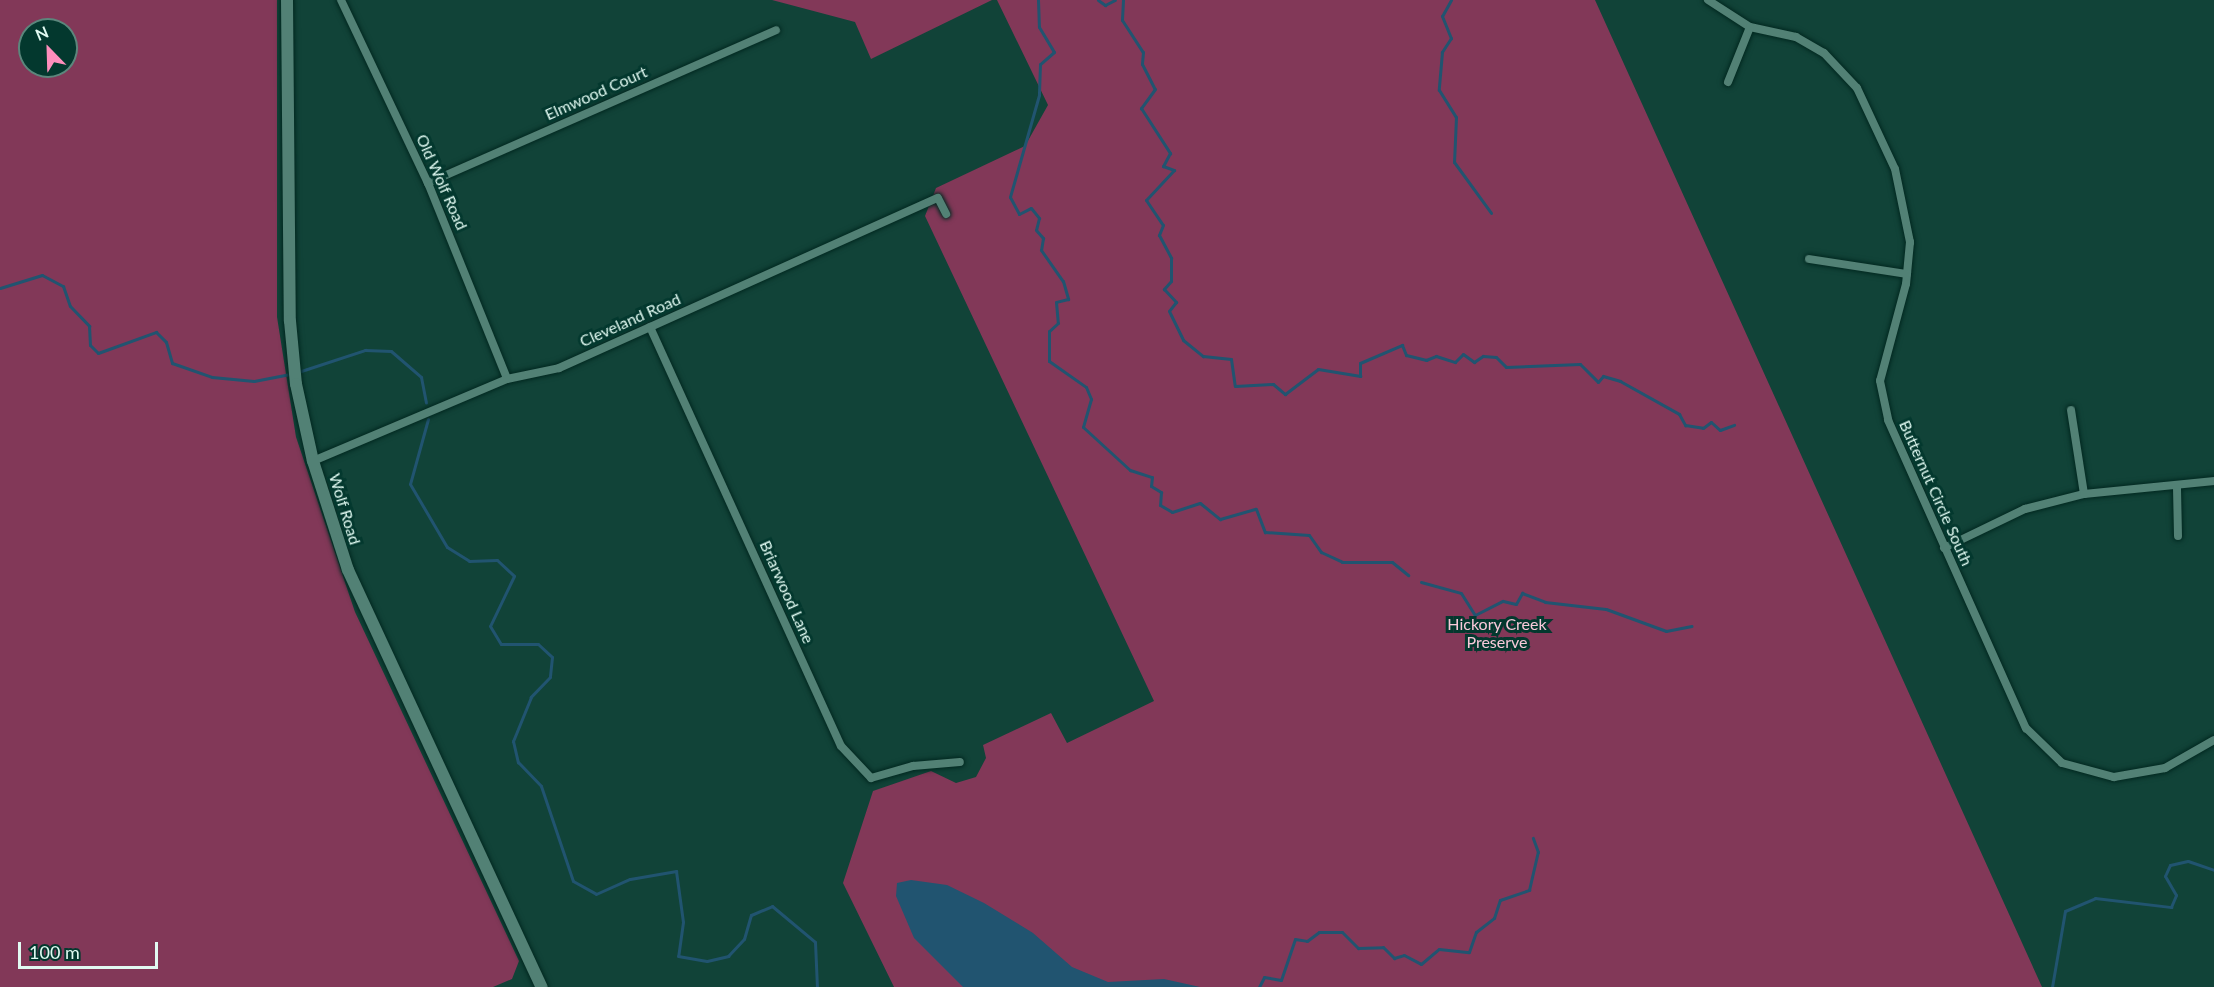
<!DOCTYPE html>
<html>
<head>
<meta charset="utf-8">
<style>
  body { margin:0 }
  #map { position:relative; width:2214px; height:987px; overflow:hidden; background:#114338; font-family:Lato,sans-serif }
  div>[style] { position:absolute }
  .green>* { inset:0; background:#823858 }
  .water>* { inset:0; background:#215470 }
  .stream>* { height:3px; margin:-1.5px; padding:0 1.5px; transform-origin:1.5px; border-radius:1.5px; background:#215470 }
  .roads { filter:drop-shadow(0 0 2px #022820) drop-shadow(0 0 2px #022820) }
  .street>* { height:8px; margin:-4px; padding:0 4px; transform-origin:4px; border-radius:4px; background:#528175 }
  .secondary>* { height:12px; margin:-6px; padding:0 6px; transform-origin:6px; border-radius:6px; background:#528175 }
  span { translate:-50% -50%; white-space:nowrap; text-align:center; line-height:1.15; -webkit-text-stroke:6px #03382e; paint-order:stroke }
  .street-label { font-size:16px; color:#e1faf2 }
  .park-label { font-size:16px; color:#f9c9da }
  .north { position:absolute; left:18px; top:18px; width:60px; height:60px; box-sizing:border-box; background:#03382e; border:2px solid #5c867c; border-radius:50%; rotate:337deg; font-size:16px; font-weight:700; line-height:24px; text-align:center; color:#e1faf2 }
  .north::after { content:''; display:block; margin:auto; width:21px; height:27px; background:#fe8ebc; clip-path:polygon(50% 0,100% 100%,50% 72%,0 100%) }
  .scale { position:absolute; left:18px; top:942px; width:140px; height:27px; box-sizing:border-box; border:3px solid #e1faf2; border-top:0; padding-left:8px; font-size:18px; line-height:21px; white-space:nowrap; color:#e1faf2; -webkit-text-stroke:4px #03382e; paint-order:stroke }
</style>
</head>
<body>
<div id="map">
  <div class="green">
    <i style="clip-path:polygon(evenodd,0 0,277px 0,277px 317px,296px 437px,355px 612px,519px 961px,512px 979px,493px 987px,0 987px,0 0,30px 30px,66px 30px,66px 66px,30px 66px,30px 30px)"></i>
    <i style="clip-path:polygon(772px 0,992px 0,871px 59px,855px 22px)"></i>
    <i style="clip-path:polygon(997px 0,1595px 0,2042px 987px,894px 987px,843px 883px,873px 791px,931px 771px,956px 783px,976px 777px,986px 758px,983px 745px,1051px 713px,1067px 743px,1154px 701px,925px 216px,936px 188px,1025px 146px,1048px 105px)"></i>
  </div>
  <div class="water">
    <i style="clip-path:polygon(911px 880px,947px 885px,984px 903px,1033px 933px,1072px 967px,1108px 982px,1164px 979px,1200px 987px,963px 987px,914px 938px,896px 896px,897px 883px)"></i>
  </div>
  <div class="stream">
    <i style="left:1038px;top:0;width:27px;rotate:88deg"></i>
    <i style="left:1039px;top:27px;width:29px;rotate:59deg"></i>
    <i style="left:1054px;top:52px;width:18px;rotate:139deg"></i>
    <i style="left:1040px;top:64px;width:31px;rotate:92deg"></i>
    <i style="left:1039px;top:95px;width:106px;rotate:105.9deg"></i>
    <i style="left:1010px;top:197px;width:19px;rotate:62deg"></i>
    <i style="left:1019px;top:214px;width:13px;rotate:-27deg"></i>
    <i style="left:1031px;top:208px;width:13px;rotate:51deg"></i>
    <i style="left:1039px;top:218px;width:12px;rotate:104deg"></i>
    <i style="left:1036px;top:230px;width:11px;rotate:49deg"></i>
    <i style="left:1043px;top:238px;width:12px;rotate:99deg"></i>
    <i style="left:1041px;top:250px;width:38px;rotate:55deg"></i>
    <i style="left:1063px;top:281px;width:19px;rotate:74deg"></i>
    <i style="left:1068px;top:299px;width:12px;rotate:166deg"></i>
    <i style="left:1056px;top:302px;width:21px;rotate:85deg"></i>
    <i style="left:1058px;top:323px;width:12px;rotate:138deg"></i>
    <i style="left:1049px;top:331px;width:30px;rotate:90deg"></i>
    <i style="left:1049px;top:361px;width:45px;rotate:35.1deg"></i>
    <i style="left:1086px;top:387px;width:13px;rotate:67deg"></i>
    <i style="left:1091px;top:399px;width:29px;rotate:106deg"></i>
    <i style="left:1083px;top:427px;width:64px;rotate:42.5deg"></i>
    <i style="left:1130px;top:470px;width:23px;rotate:18deg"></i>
    <i style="left:1152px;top:477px;width:9px;rotate:96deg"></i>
    <i style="left:1151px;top:486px;width:12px;rotate:31deg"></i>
    <i style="left:1161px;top:492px;width:13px;rotate:94deg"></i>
    <i style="left:1160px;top:505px;width:14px;rotate:30deg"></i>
    <i style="left:1172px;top:512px;width:29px;rotate:-18deg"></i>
    <i style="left:1200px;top:503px;width:26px;rotate:39deg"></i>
    <i style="left:1220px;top:519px;width:37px;rotate:-16deg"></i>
    <i style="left:1256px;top:509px;width:25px;rotate:69deg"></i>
    <i style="left:1265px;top:532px;width:44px;rotate:3.9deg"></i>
    <i style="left:1309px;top:535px;width:21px;rotate:55deg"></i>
    <i style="left:1321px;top:552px;width:23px;rotate:25deg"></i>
    <i style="left:1342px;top:562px;width:50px"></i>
    <i style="left:1392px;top:562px;width:21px;rotate:39deg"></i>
    <i style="left:1098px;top:0;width:9px;rotate:36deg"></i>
    <i style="left:1105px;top:5px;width:11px;rotate:-27deg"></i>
    <i style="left:1123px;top:0;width:20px;rotate:93deg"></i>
    <i style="left:1122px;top:20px;width:38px;rotate:57deg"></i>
    <i style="left:1143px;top:52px;width:12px;rotate:95deg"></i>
    <i style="left:1142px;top:64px;width:28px;rotate:63deg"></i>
    <i style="left:1155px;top:89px;width:24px;rotate:126deg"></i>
    <i style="left:1141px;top:108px;width:54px;rotate:57.2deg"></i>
    <i style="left:1170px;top:153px;width:15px;rotate:118deg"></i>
    <i style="left:1163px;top:166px;width:12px;rotate:20deg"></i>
    <i style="left:1174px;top:170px;width:41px;rotate:133deg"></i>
    <i style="left:1146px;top:200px;width:30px;rotate:56deg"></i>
    <i style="left:1163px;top:225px;width:11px;rotate:112deg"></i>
    <i style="left:1159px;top:235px;width:26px;rotate:62deg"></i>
    <i style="left:1171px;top:258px;width:23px;rotate:90deg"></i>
    <i style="left:1171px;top:281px;width:11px;rotate:131deg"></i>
    <i style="left:1164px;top:289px;width:18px;rotate:47deg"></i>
    <i style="left:1176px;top:302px;width:11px;rotate:128deg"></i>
    <i style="left:1169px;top:311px;width:32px;rotate:64deg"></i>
    <i style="left:1183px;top:340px;width:26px;rotate:39deg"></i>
    <i style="left:1203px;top:356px;width:28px;rotate:6deg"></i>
    <i style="left:1231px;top:359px;width:27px;rotate:82deg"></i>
    <i style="left:1235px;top:386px;width:38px;rotate:-3deg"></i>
    <i style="left:1273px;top:384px;width:16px;rotate:40deg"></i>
    <i style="left:1285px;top:394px;width:41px;rotate:-37.1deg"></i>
    <i style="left:1318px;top:369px;width:43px;rotate:9.5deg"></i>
    <i style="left:1360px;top:376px;width:13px;rotate:-90deg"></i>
    <i style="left:1360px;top:363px;width:46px;rotate:-23.2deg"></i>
    <i style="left:1402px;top:345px;width:11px;rotate:68deg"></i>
    <i style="left:1406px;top:355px;width:21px;rotate:14deg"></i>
    <i style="left:1426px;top:360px;width:11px;rotate:-22deg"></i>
    <i style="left:1436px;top:356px;width:20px;rotate:18deg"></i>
    <i style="left:1455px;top:362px;width:11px;rotate:-45deg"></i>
    <i style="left:1463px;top:354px;width:14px;rotate:36deg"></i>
    <i style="left:1474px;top:362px;width:11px;rotate:-34deg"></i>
    <i style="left:1483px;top:356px;width:13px;rotate:4deg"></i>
    <i style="left:1496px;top:357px;width:14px;rotate:45deg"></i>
    <i style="left:1506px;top:367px;width:74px;rotate:-2.3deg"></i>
    <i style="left:1580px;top:364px;width:25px;rotate:45deg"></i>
    <i style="left:1598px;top:382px;width:8px;rotate:-50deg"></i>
    <i style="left:1603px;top:376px;width:18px;rotate:16deg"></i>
    <i style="left:1620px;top:381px;width:68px;rotate:29.2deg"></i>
    <i style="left:1679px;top:414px;width:13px;rotate:61deg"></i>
    <i style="left:1685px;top:425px;width:18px;rotate:9deg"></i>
    <i style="left:1703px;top:428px;width:10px;rotate:-37deg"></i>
    <i style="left:1711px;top:422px;width:12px;rotate:42deg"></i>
    <i style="left:1720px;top:430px;width:15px;rotate:-20deg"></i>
    <i style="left:1451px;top:0;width:18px;rotate:119deg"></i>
    <i style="left:1442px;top:16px;width:24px;rotate:68deg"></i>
    <i style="left:1451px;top:38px;width:17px;rotate:123deg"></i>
    <i style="left:1442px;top:52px;width:38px;rotate:95deg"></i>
    <i style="left:1439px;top:90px;width:32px;rotate:58deg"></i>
    <i style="left:1456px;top:117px;width:45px;rotate:92.5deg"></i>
    <i style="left:1454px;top:162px;width:63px;rotate:54deg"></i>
    <i style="left:0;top:288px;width:44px;rotate:-17.2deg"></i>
    <i style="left:42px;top:275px;width:24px;rotate:28deg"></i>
    <i style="left:63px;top:286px;width:21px;rotate:71deg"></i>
    <i style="left:70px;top:306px;width:28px;rotate:46deg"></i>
    <i style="left:89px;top:326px;width:19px;rotate:87deg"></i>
    <i style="left:90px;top:345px;width:11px;rotate:45deg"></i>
    <i style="left:98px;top:353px;width:62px;rotate:-19.9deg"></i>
    <i style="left:156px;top:332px;width:14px;rotate:45deg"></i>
    <i style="left:166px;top:342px;width:22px;rotate:74deg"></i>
    <i style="left:172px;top:363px;width:42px;rotate:19.3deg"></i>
    <i style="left:212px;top:377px;width:42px;rotate:5.4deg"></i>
    <i style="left:254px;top:381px;width:38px;rotate:-11deg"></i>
    <i style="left:298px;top:372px;width:71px;rotate:-18.2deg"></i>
    <i style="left:365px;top:350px;width:26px;rotate:2deg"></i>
    <i style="left:391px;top:351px;width:40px;rotate:41deg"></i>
    <i style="left:421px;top:377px;width:26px;rotate:79deg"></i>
    <i style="left:428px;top:419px;width:67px;rotate:105.5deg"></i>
    <i style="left:410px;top:484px;width:73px;rotate:59.6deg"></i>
    <i style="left:447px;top:547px;width:26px;rotate:32deg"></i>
    <i style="left:469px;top:561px;width:28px;rotate:-2deg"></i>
    <i style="left:497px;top:560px;width:23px;rotate:43deg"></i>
    <i style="left:514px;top:576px;width:55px;rotate:115.6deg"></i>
    <i style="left:490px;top:626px;width:21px;rotate:59deg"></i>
    <i style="left:501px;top:644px;width:37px"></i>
    <i style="left:538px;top:644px;width:19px;rotate:43deg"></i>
    <i style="left:552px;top:657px;width:20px;rotate:96deg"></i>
    <i style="left:550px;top:677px;width:28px;rotate:134deg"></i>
    <i style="left:531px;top:697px;width:48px;rotate:112.2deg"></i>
    <i style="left:513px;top:741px;width:22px;rotate:77deg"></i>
    <i style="left:518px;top:762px;width:33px;rotate:46deg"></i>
    <i style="left:541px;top:786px;width:100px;rotate:71.4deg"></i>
    <i style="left:573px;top:881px;width:26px;rotate:29deg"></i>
    <i style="left:596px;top:894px;width:37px;rotate:-24deg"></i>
    <i style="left:630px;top:879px;width:47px;rotate:-9.9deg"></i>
    <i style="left:676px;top:871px;width:51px;rotate:82.2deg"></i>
    <i style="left:683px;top:922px;width:34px;rotate:98deg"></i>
    <i style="left:678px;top:956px;width:29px;rotate:10deg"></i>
    <i style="left:707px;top:961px;width:22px;rotate:-13deg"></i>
    <i style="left:728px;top:956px;width:23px;rotate:-47deg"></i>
    <i style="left:744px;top:939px;width:25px;rotate:-74deg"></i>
    <i style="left:751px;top:915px;width:23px;rotate:-23deg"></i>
    <i style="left:772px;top:906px;width:56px;rotate:39.9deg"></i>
    <i style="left:815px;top:942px;width:45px;rotate:87.5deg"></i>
    <i style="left:1421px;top:582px;width:41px;rotate:15.4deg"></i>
    <i style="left:1461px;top:593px;width:26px;rotate:58deg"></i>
    <i style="left:1475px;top:615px;width:31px;rotate:-27deg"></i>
    <i style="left:1503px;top:601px;width:13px;rotate:13deg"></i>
    <i style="left:1516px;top:604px;width:13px;rotate:-61deg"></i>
    <i style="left:1522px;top:593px;width:25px;rotate:21deg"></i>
    <i style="left:1545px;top:602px;width:61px;rotate:6.5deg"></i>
    <i style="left:1606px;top:609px;width:64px;rotate:20.1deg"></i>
    <i style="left:1666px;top:631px;width:26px;rotate:-11deg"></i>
    <i style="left:1259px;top:987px;width:11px;rotate:-63deg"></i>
    <i style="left:1264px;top:977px;width:17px;rotate:10deg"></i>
    <i style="left:1281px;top:980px;width:43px;rotate:-71.1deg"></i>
    <i style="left:1295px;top:939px;width:12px;rotate:9deg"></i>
    <i style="left:1307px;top:941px;width:15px;rotate:-37deg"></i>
    <i style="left:1319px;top:932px;width:23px"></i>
    <i style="left:1342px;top:932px;width:23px;rotate:45deg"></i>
    <i style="left:1358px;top:948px;width:25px;rotate:-2deg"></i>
    <i style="left:1383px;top:947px;width:16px;rotate:45deg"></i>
    <i style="left:1394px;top:958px;width:10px;rotate:-17deg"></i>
    <i style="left:1404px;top:955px;width:19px;rotate:28deg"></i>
    <i style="left:1421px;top:964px;width:23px;rotate:-40deg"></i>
    <i style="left:1439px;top:949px;width:30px;rotate:6deg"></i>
    <i style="left:1469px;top:952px;width:21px;rotate:-71deg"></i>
    <i style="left:1476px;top:932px;width:23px;rotate:-38deg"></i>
    <i style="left:1494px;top:918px;width:19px;rotate:-72deg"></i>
    <i style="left:1500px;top:900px;width:31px;rotate:-19deg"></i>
    <i style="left:1529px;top:890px;width:39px;rotate:-77deg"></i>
    <i style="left:1538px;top:852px;width:15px;rotate:-110deg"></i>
    <i style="left:2052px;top:987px;width:77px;rotate:-80.3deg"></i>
    <i style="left:2065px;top:911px;width:33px;rotate:-23deg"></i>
    <i style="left:2095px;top:898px;width:77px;rotate:6.8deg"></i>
    <i style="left:2171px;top:907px;width:13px;rotate:-67deg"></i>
    <i style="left:2176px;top:895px;width:22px;rotate:-120deg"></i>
    <i style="left:2165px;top:876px;width:12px;rotate:-66deg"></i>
    <i style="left:2170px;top:865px;width:18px;rotate:-13deg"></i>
    <i style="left:2188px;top:861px;width:28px;rotate:19deg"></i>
  </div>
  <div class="roads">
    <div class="street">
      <i style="left:341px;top:0;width:203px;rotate:64.6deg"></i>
      <i style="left:428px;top:183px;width:211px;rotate:68deg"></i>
      <i style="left:1708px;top:0;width:50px;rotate:32.7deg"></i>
      <i style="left:1750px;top:27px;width:47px;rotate:12.3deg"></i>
      <i style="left:1796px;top:37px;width:32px;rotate:30deg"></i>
      <i style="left:1824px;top:53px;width:48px;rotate:46.7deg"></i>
      <i style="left:1857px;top:88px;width:89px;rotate:64.9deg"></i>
      <i style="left:1895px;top:169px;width:75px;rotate:78.4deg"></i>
      <i style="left:1910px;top:242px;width:42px;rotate:95.4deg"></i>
      <i style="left:1906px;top:284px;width:100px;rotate:105deg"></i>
      <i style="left:1880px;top:381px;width:40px;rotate:78deg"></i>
      <i style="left:1888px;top:420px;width:338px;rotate:65.9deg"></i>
      <i style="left:2026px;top:728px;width:50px;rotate:44.2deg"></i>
      <i style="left:2062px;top:763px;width:54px;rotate:15.1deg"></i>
      <i style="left:2114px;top:777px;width:52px;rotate:-10deg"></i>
      <i style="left:2165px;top:768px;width:56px;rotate:-29.7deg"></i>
      <i style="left:1728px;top:82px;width:59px;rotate:-68.2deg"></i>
      <i style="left:428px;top:183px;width:380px;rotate:-23.7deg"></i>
      <i style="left:1809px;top:259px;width:99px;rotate:8.7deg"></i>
      <i style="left:650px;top:327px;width:460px;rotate:65.5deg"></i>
      <i style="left:841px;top:746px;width:44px;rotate:46.8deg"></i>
      <i style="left:871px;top:778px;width:44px;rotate:-15.9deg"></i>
      <i style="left:913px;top:766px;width:47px;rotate:-4.9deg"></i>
      <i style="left:2071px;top:410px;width:85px;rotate:81.2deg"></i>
      <i style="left:313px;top:461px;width:211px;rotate:-22.9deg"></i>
      <i style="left:507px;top:379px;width:53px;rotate:-11.9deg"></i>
      <i style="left:559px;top:368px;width:415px;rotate:-24.2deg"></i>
      <i style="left:938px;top:198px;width:18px;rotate:63deg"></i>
      <i style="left:2177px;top:488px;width:48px;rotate:88.8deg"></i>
      <i style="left:1944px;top:548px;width:90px;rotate:-25.7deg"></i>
      <i style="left:2025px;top:509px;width:61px;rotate:-14.3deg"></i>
      <i style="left:2084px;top:494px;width:131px;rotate:-5.7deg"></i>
    </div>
    <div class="secondary">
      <i style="left:287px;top:0;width:321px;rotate:89.5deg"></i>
      <i style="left:290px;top:321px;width:63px;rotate:84.6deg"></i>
      <i style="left:296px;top:384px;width:79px;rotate:77.6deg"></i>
      <i style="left:313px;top:461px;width:114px;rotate:72.2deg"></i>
      <i style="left:348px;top:570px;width:460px;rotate:65.1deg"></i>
    </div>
  </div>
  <div class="street-label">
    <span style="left:596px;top:93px;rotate:-24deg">Elmwood Court</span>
    <span style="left:442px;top:182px;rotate:66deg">Old Wolf Road</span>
    <span style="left:630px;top:320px;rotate:-24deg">Cleveland Road</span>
    <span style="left:1936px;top:493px;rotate:66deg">Butternut Circle South</span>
    <span style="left:345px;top:509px;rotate:73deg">Wolf Road</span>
    <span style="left:787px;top:592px;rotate:66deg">Briarwood Lane</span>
  </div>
  <div class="park-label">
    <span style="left:1497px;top:633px">Hickory Creek<br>Preserve</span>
  </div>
  <div class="north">N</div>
  <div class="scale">100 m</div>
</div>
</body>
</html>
